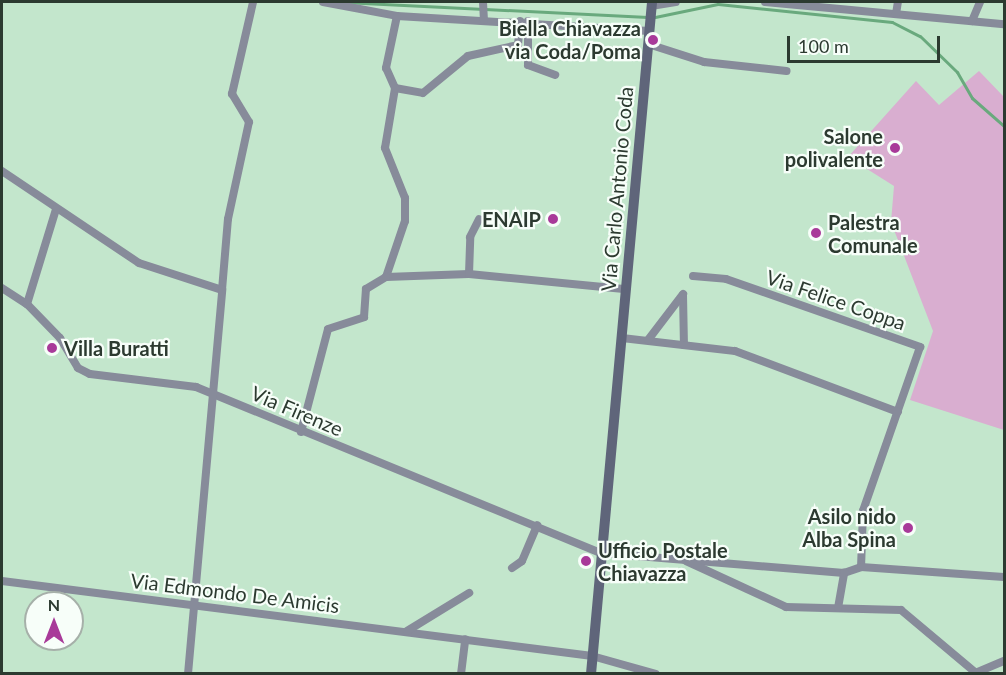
<!DOCTYPE html>
<html>
<head>
<meta charset="utf-8">
<style>
  body { margin:0 }
  #map { position:relative; width:1006px; height:675px; overflow:hidden; background:#c3e6cc; font-family:Lato,sans-serif }
  div>[style] { position:absolute }
  .green>* { inset:0; background:#d9aed0 }
  .stream>* { height:3px; margin:-1.5px; padding:0 1.5px; transform-origin:1.5px; border-radius:1.5px; background:#69a97d }
  .street>* { height:8px; margin:-4px; padding:0 4px; transform-origin:4px; border-radius:4px; background:#878b9a }
  .secondary>* { height:10px; margin:-5px; padding:0 5px; transform-origin:5px; border-radius:5px; background:#5f657a }
  .dots>* { width:16px; height:16px; translate:-50% -50%; box-sizing:border-box; border:3px solid #f7fef9; border-radius:50% }
  span { translate:-50% -50%; white-space:nowrap; text-align:center; line-height:1.15; -webkit-text-stroke:4.5px #f7fef9; paint-order:stroke }
  .poi-label { font-size:20px; color:#2c3a30; font-weight:700 }
  .right { translate:-100% -50%; text-align:right }
  .left { translate:0 -50%; text-align:left }
  .street-label { font-size:20px; color:#2c3a30 }
  .frame { position:absolute; inset:0; border:3px solid #2c3a30; pointer-events:none }
  .north { position:absolute; left:24px; top:591px; width:60px; height:60px; box-sizing:border-box; background:#f7fef9; border:2px solid #a6b0a9; border-radius:50%; rotate:0deg; font-size:16px; font-weight:700; line-height:24px; text-align:center; color:#2c3a30 }
  .north::after { content:''; display:block; margin:auto; width:21px; height:27px; background:#a83a99; clip-path:polygon(50% 0,100% 100%,50% 72%,0 100%) }
  .scale { position:absolute; left:787px; top:36px; width:153px; height:27px; box-sizing:border-box; border:3px solid #2c3a30; border-top:0; padding-left:8px; font-size:18px; line-height:21px; white-space:nowrap; color:#2c3a30; -webkit-text-stroke:4px #f7fef9; paint-order:stroke }
</style>
</head>
<body>
<div id="map">
  <div class="green">
    <i style="clip-path:polygon(979px 71px,1004px 97px,1004px 430px,910px 400px,933px 331px,891px 222px,894px 186px,848px 157px,916px 81px,939px 105px)"></i>
  </div>
  <div class="stream">
    <i style="left:343px;top:2px;width:305px;rotate:2.8deg"></i>
    <i style="left:655px;top:17px;width:64px;rotate:-11.7deg"></i>
    <i style="left:718px;top:4px;width:175px;rotate:5.9deg"></i>
    <i style="left:892px;top:22px;width:31px;rotate:27deg"></i>
    <i style="left:920px;top:36px;width:52px;rotate:44.2deg"></i>
    <i style="left:957px;top:72px;width:30px;rotate:60deg"></i>
    <i style="left:972px;top:98px;width:43px;rotate:41.2deg"></i>
  </div>
  <div class="street">
    <i style="left:323px;top:2px;width:75px;rotate:10.7deg"></i>
    <i style="left:397px;top:16px;width:252px;rotate:3.4deg"></i>
    <i style="left:483px;top:2px;width:18px;rotate:87deg"></i>
    <i style="left:765px;top:2px;width:240px;rotate:5.3deg"></i>
    <i style="left:651px;top:6px;width:25px;rotate:-9deg"></i>
    <i style="left:896px;top:14px;width:12px;rotate:-81deg"></i>
    <i style="left:528px;top:21px;width:44px;rotate:90deg"></i>
    <i style="left:528px;top:65px;width:29px;rotate:20deg"></i>
    <i style="left:972px;top:21px;width:21px;rotate:-67deg"></i>
    <i style="left:648px;top:44px;width:59px;rotate:17.8deg"></i>
    <i style="left:704px;top:62px;width:83px;rotate:6.2deg"></i>
    <i style="left:395px;top:88px;width:28px;rotate:10deg"></i>
    <i style="left:423px;top:93px;width:58px;rotate:-39.4deg"></i>
    <i style="left:468px;top:56px;width:51px;rotate:-12.4deg"></i>
    <i style="left:518px;top:45px;width:24px;rotate:-85deg"></i>
    <i style="left:2px;top:171px;width:165px;rotate:33.9deg"></i>
    <i style="left:139px;top:263px;width:87px;rotate:18deg"></i>
    <i style="left:222px;top:290px;width:71px;rotate:-85.2deg"></i>
    <i style="left:228px;top:219px;width:99px;rotate:-77.8deg"></i>
    <i style="left:249px;top:122px;width:33px;rotate:-121deg"></i>
    <i style="left:232px;top:94px;width:94px;rotate:-77.1deg"></i>
    <i style="left:469px;top:274px;width:37px;rotate:-88deg"></i>
    <i style="left:470px;top:237px;width:20px;rotate:-63deg"></i>
    <i style="left:693px;top:276px;width:33px;rotate:5deg"></i>
    <i style="left:726px;top:279px;width:206px;rotate:19.3deg"></i>
    <i style="left:920px;top:347px;width:174px;rotate:109.2deg"></i>
    <i style="left:863px;top:511px;width:56px;rotate:92deg"></i>
    <i style="left:386px;top:277px;width:59px;rotate:-71.3deg"></i>
    <i style="left:405px;top:221px;width:23px;rotate:-90deg"></i>
    <i style="left:405px;top:198px;width:54px;rotate:-111.8deg"></i>
    <i style="left:385px;top:148px;width:61px;rotate:-80.5deg"></i>
    <i style="left:395px;top:88px;width:22px;rotate:-114deg"></i>
    <i style="left:386px;top:68px;width:53px;rotate:-78.1deg"></i>
    <i style="left:386px;top:277px;width:83px;rotate:-2.1deg"></i>
    <i style="left:469px;top:274px;width:158px;rotate:5.5deg"></i>
    <i style="left:2px;top:288px;width:30px;rotate:33deg"></i>
    <i style="left:27px;top:304px;width:47px;rotate:45.9deg"></i>
    <i style="left:60px;top:338px;width:35px;rotate:59deg"></i>
    <i style="left:78px;top:368px;width:13px;rotate:27deg"></i>
    <i style="left:90px;top:374px;width:107px;rotate:7deg"></i>
    <i style="left:196px;top:387px;width:438px;rotate:22.3deg"></i>
    <i style="left:601px;top:553px;width:244px;rotate:4.7deg"></i>
    <i style="left:844px;top:573px;width:18px;rotate:-19deg"></i>
    <i style="left:861px;top:567px;width:143px;rotate:4deg"></i>
    <i style="left:683px;top:295px;width:50px;rotate:88.9deg"></i>
    <i style="left:27px;top:304px;width:99px;rotate:-73deg"></i>
    <i style="left:622px;top:338px;width:114px;rotate:6.6deg"></i>
    <i style="left:735px;top:351px;width:174px;rotate:20.5deg"></i>
    <i style="left:648px;top:340px;width:58px;rotate:-52.7deg"></i>
    <i style="left:301px;top:432px;width:106px;rotate:-75.3deg"></i>
    <i style="left:328px;top:329px;width:38px;rotate:-18deg"></i>
    <i style="left:364px;top:317px;width:28px;rotate:-86deg"></i>
    <i style="left:366px;top:289px;width:23px;rotate:-31deg"></i>
    <i style="left:686px;top:561px;width:110px;rotate:24.7deg"></i>
    <i style="left:786px;top:607px;width:115px;rotate:1.5deg"></i>
    <i style="left:901px;top:610px;width:98px;rotate:40deg"></i>
    <i style="left:512px;top:568px;width:12px;rotate:-35deg"></i>
    <i style="left:522px;top:561px;width:39px;rotate:-67deg"></i>
    <i style="left:2px;top:581px;width:595px;rotate:7.24deg"></i>
    <i style="left:592px;top:656px;width:66px;rotate:15.7deg"></i>
    <i style="left:838px;top:608px;width:36px;rotate:-80deg"></i>
    <i style="left:407px;top:631px;width:73px;rotate:-31.5deg"></i>
    <i style="left:188px;top:674px;width:386px;rotate:-84.9deg"></i>
    <i style="left:461px;top:674px;width:35px;rotate:-83deg"></i>
    <i style="left:973px;top:674px;width:34px;rotate:-23deg"></i>
  </div>
  <div class="secondary">
    <i style="left:591px;top:674px;width:675px;rotate:-84.81deg"></i>
  </div>
  <div class="dots">
    <i style="left:653px;top:40px;background:#a83a99"></i>
    <i style="left:895px;top:148px;background:#a83a99"></i>
    <i style="left:553px;top:219px;background:#a83a99"></i>
    <i style="left:816px;top:233px;background:#a83a99"></i>
    <i style="left:52px;top:348px;background:#a83a99"></i>
    <i style="left:908px;top:528px;background:#a83a99"></i>
    <i style="left:586px;top:561px;background:#a83a99"></i>
  </div>
  <div class="poi-label">
    <span class="right" style="left:641px;top:40px">Biella Chiavazza<br>via Coda/Poma</span>
    <span class="right" style="left:883px;top:148px">Salone<br>polivalente</span>
    <span class="right" style="left:541px;top:219px">ENAIP</span>
    <span class="left" style="left:828px;top:234px">Palestra<br>Comunale</span>
    <span class="left" style="left:64px;top:348px">Villa Buratti</span>
    <span class="right" style="left:896px;top:528px">Asilo nido<br>Alba Spina</span>
    <span class="left" style="left:598px;top:562px">Ufficio Postale<br>Chiavazza</span>
  </div>
  <div class="street-label">
    <span style="left:617px;top:189px;rotate:-85deg">Via Carlo Antonio Coda</span>
    <span style="left:836px;top:300px;rotate:19deg">Via Felice Coppa</span>
    <span style="left:297px;top:411px;rotate:23deg">Via Firenze</span>
    <span style="left:235px;top:593px;rotate:7deg">Via Edmondo De Amicis</span>
  </div>
  <div class="frame"></div>
  <div class="north">N</div>
  <div class="scale">100 m</div>
</div>
</body>
</html>
